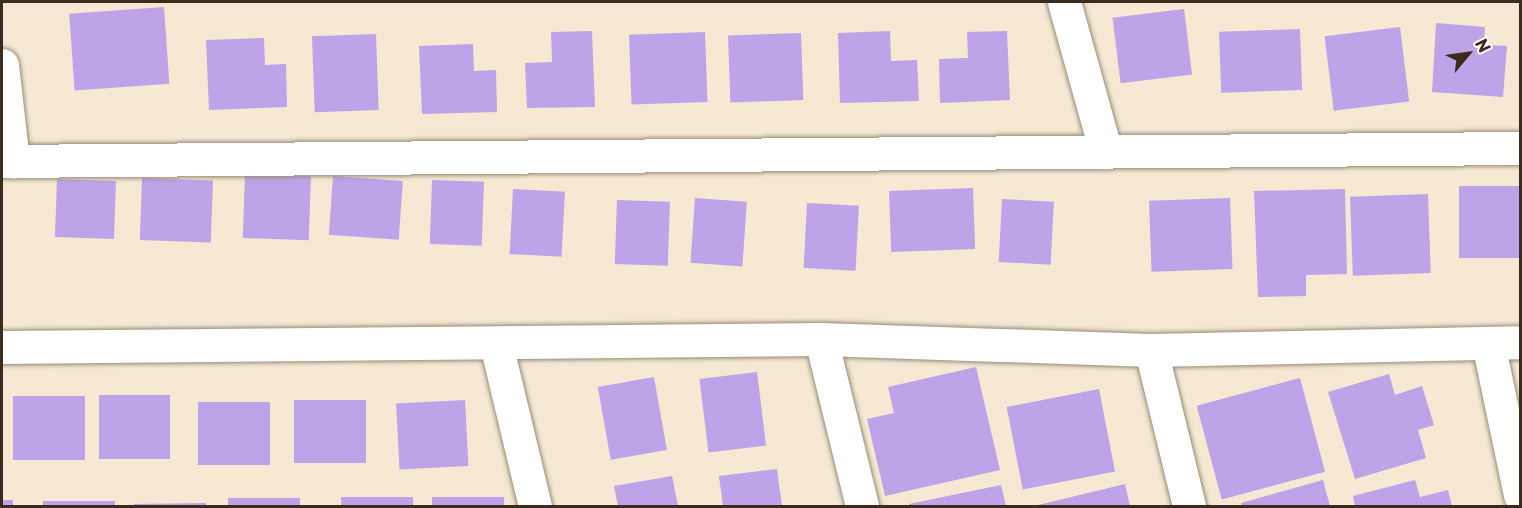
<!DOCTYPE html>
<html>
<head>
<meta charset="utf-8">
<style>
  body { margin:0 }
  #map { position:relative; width:1522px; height:508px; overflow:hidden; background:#f5e9d3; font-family:"Playpen Sans",sans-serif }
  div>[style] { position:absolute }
  .building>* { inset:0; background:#bda3e7; transform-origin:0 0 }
  .roads { filter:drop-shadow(0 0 2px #988a78) drop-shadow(0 0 2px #988a78) }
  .street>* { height:33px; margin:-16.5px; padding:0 16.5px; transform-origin:16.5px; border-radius:16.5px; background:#fff }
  span { translate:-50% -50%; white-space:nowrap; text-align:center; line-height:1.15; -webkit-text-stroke:4.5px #fdfcf7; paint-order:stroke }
  .frame { position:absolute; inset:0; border:3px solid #3b2a1e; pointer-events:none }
  .north { position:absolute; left:1438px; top:24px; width:60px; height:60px; -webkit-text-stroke:4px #fdfcf7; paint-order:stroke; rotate:61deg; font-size:16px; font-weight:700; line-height:24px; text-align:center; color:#3b2a1e }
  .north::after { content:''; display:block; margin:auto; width:21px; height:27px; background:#3b2a1e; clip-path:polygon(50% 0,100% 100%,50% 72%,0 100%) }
</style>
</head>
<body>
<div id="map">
  <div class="building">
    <i style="left:164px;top:7px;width:77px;height:95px;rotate:86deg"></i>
    <i style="left:1184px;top:9px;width:66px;height:72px;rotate:83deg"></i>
    <i style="clip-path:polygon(1436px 23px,1485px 27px,1484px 45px,1507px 46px,1503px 97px,1432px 92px)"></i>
    <i style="left:1400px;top:27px;width:75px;height:76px;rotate:83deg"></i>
    <i style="left:1300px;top:29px;width:61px;height:81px;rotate:88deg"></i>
    <i style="clip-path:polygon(592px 31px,595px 107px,527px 108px,525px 63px,552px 62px,551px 32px)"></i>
    <i style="clip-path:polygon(890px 31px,891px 61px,917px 60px,919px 101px,840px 103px,838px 33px)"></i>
    <i style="clip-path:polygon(1007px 31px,1010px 100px,940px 103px,939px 59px,968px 58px,967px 32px)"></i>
    <i style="left:705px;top:32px;width:70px;height:76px;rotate:88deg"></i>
    <i style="left:801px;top:33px;width:67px;height:73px;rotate:88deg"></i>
    <i style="left:376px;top:34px;width:76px;height:64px;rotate:88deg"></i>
    <i style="clip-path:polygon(264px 38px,265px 65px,286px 64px,287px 107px,209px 110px,206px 40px)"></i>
    <i style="clip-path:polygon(473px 44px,474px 71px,496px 70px,497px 112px,422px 114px,419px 46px)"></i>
    <i style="left:245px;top:174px;width:66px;height:64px;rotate:2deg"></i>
    <i style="left:333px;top:176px;width:70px;height:59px;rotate:4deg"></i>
    <i style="left:142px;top:178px;width:71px;height:62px;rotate:2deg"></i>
    <i style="left:57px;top:179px;width:59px;height:58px;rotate:2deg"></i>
    <i style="left:432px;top:180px;width:52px;height:64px;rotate:2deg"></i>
    <i style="left:1520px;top:186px;width:72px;height:61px;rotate:90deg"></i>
    <i style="left:973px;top:188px;width:61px;height:84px;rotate:88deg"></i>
    <i style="left:513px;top:189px;width:52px;height:65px;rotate:3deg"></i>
    <i style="clip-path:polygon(1345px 189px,1347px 274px,1306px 275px,1306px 296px,1258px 297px,1254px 191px)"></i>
    <i style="left:1428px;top:194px;width:79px;height:78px;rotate:88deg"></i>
    <i style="left:695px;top:198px;width:52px;height:65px;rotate:4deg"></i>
    <i style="left:1230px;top:198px;width:71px;height:81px;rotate:88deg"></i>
    <i style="left:1002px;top:199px;width:52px;height:63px;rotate:3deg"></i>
    <i style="left:617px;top:200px;width:53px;height:64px;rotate:2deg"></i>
    <i style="left:807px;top:203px;width:52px;height:65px;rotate:3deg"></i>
    <i style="clip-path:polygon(976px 367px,1000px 470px,885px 496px,867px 419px,894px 413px,888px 387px)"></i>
    <i style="left:757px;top:372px;width:74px;height:58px;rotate:83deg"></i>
    <i style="clip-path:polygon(1389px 374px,1395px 395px,1422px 386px,1434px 425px,1418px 430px,1426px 458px,1355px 479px,1328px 392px)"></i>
    <i style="left:654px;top:377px;width:74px;height:57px;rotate:80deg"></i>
    <i style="left:1300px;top:378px;width:97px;height:107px;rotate:75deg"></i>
    <i style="left:1099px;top:389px;width:84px;height:94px;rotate:79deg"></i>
    <i style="left:99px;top:395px;width:71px;height:64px"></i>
    <i style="left:13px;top:396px;width:72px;height:64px"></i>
    <i style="left:294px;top:400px;width:72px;height:63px"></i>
    <i style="left:465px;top:400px;width:66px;height:69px;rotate:87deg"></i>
    <i style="left:198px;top:402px;width:72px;height:63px"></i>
    <i style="clip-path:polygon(777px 469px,782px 506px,723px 506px,719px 476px)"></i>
    <i style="clip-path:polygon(672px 476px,678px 506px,618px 506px,614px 486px)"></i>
    <i style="clip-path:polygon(1323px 480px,1330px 506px,1242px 506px,1241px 503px)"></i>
    <i style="clip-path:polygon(1415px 480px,1420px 497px,1448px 490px,1452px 506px,1355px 506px,1353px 496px)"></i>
    <i style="clip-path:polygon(1125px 484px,1130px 506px,1034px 506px)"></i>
    <i style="clip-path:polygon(1001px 485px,1006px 506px,909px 506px,909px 504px)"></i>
    <i style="left:413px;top:497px;width:9px;height:72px;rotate:90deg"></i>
    <i style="left:432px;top:497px;width:72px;height:9px"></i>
    <i style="left:228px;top:498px;width:72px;height:8px"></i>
    <i style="left:2px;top:500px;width:11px;height:6px"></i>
    <i style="left:43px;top:501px;width:72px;height:5px"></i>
    <i style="clip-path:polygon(206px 503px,206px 506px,134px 506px,134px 504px)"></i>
  </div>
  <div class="roads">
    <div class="street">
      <i style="left:1064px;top:2px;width:156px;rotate:74.4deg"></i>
      <i style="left:2px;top:65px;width:97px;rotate:83.5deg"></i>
      <i style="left:2px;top:161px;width:1518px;rotate:-0.49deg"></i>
      <i style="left:821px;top:339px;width:172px;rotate:76.2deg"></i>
      <i style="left:1488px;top:343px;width:155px;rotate:78.1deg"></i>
      <i style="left:496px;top:344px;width:167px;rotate:76.5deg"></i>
      <i style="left:2px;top:347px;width:819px;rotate:-0.56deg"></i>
      <i style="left:821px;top:339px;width:330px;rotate:1.9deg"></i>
      <i style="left:1151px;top:350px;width:369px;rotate:-1.2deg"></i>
      <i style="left:1151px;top:350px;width:161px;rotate:76.3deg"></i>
    </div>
  </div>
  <div class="frame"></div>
  <div class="north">N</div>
</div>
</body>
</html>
